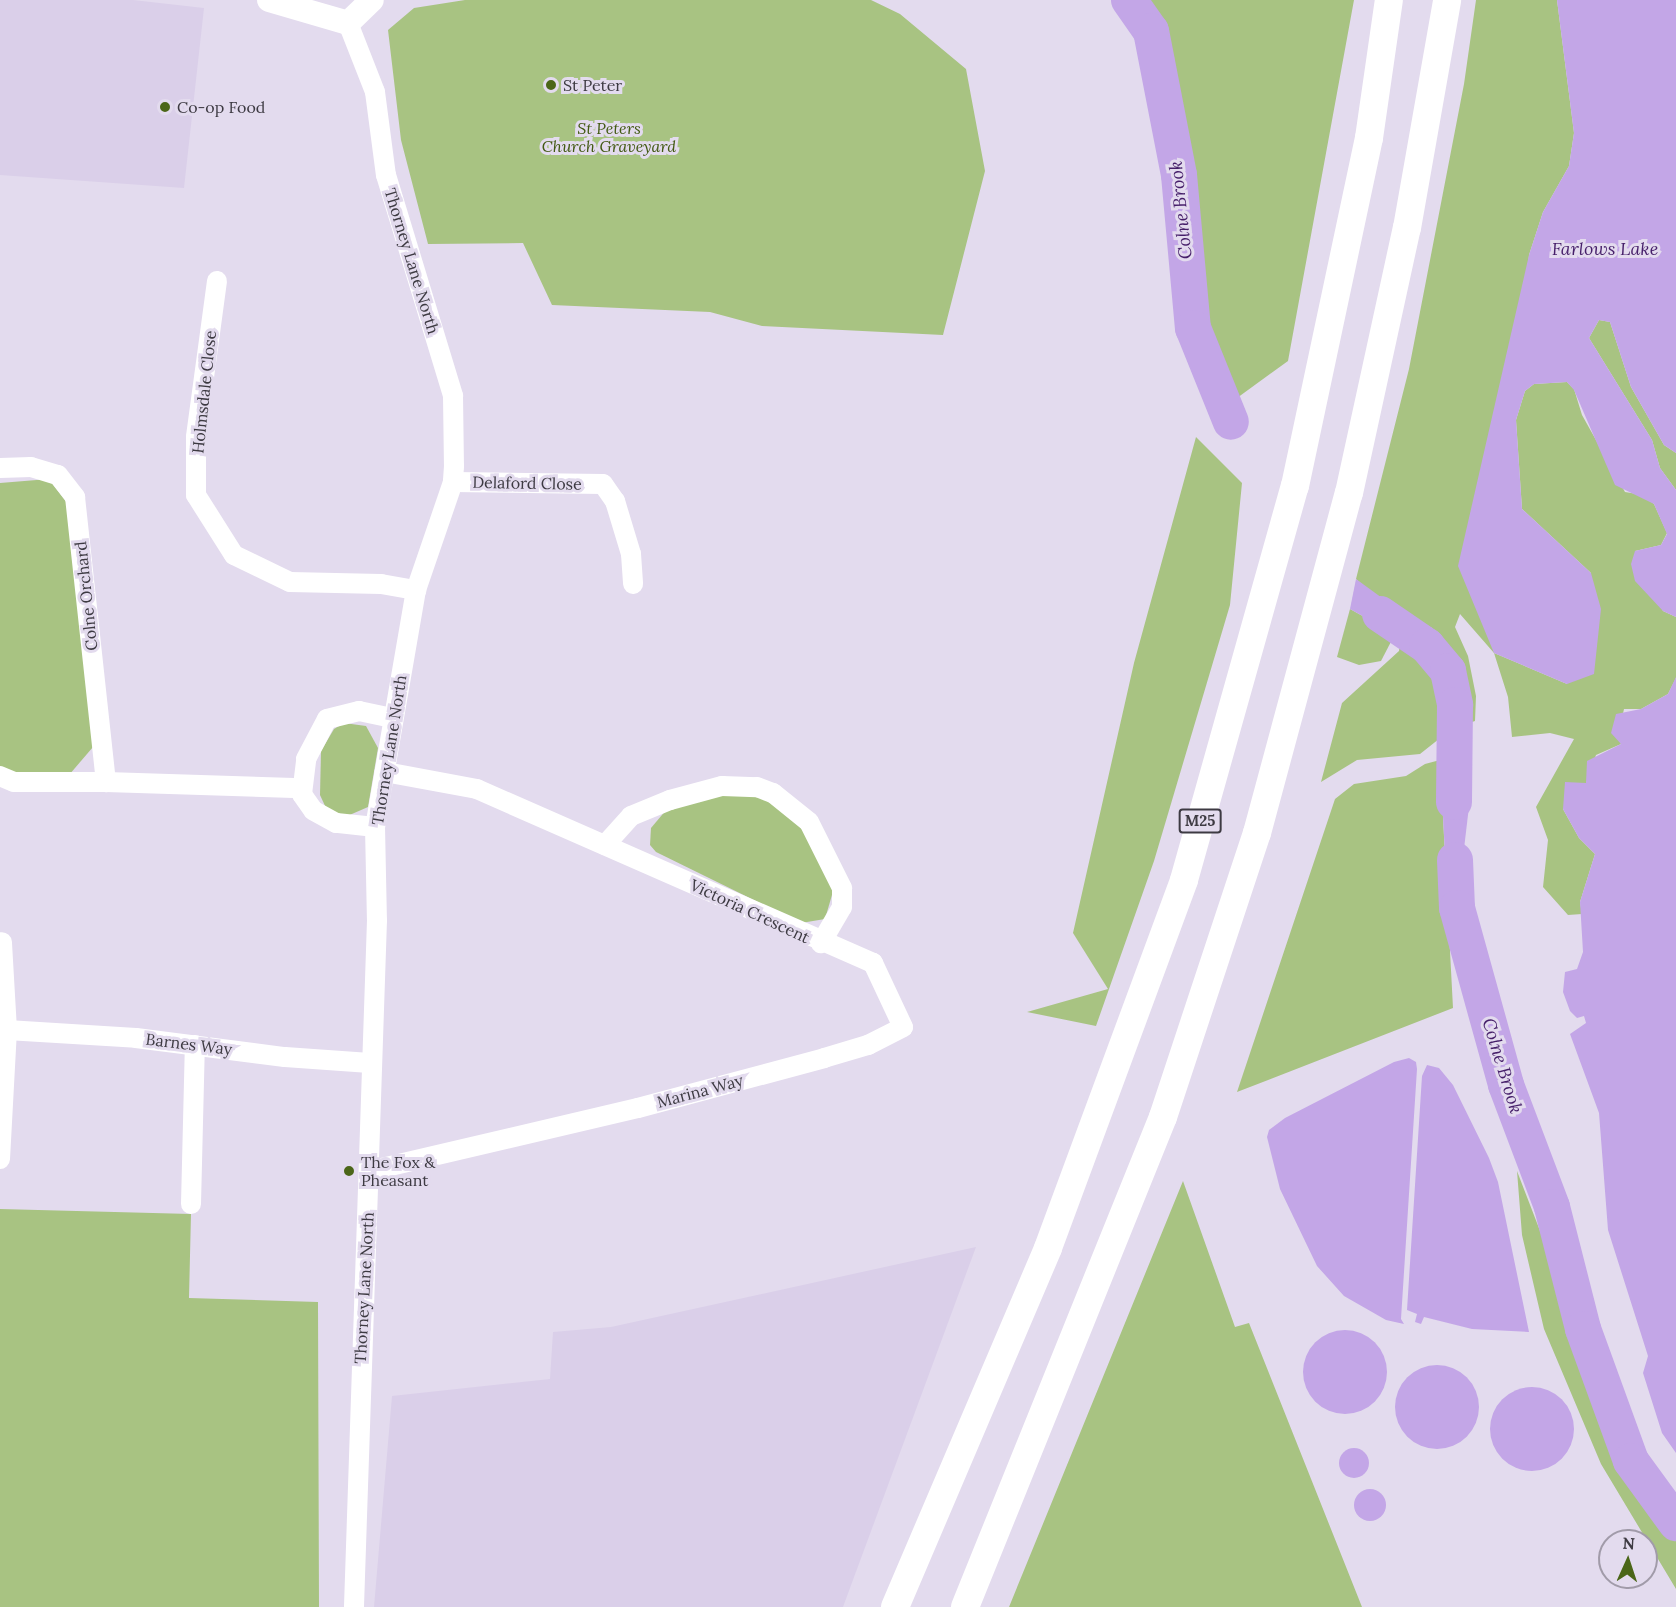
<!DOCTYPE html>
<html>
<head>
<meta charset="utf-8">
<style>
  body { margin:0 }
  #map { position:relative; width:1676px; height:1607px; overflow:hidden; background:#e3dbee; font-family:Lora,serif }
  div>[style] { position:absolute }
  .built>* { inset:0; background:#dacfe9 }
  .green>* { inset:0; background:#a8c382 }
  .water>* { inset:0; background:#c3a6e7 }
  .round { border-radius:50% }
  .river>* { height:36px; margin:-18px; padding:0 18px; transform-origin:18px; border-radius:18px; background:#c3a6e7 }
  .minor>* { height:20px; margin:-10px; padding:0 10px; transform-origin:10px; border-radius:10px; background:#fff }
  .major>* { height:24px; margin:-12px; padding:0 12px; transform-origin:12px; border-radius:12px; background:#fff }
  .highway>* { height:28px; margin:-14px; padding:0 14px; transform-origin:14px; border-radius:14px; background:#fff }
  .dots>* { width:16px; height:16px; translate:-50% -50%; box-sizing:border-box; border:3px solid #e3dbee; border-radius:50% }
  span { translate:-50% -50%; white-space:nowrap; text-align:center; line-height:1.15; -webkit-text-stroke:6px #e3dbee; paint-order:stroke }
  .shield-label span { padding:2px 4px; background:#e3dbee; border:2px solid; border-radius:4px; -webkit-text-stroke-width:0 }
  .shield-label { font-size:15px; color:#3d3a42; font-weight:700 }
  .poi-label { font-size:16px; color:#3d3a42 }
  .left { translate:0 -50%; text-align:left }
  .park-label { font-size:16px; color:#415911; font-style:italic }
  .street-label { font-size:16px; color:#3d3a42 }
  .water-label { font-size:18px; color:#461f6a; font-style:italic }
  .north { position:absolute; left:1598px; top:1529px; width:60px; height:60px; box-sizing:border-box; background:#e3dbee; border:2px solid #a19ba9; border-radius:50%; rotate:3deg; font-size:16px; font-weight:700; line-height:24px; text-align:center; color:#3d3a42 }
  .north::after { content:''; display:block; margin:auto; width:21px; height:27px; background:#4b6618; clip-path:polygon(50% 0,100% 100%,50% 72%,0 100%) }
</style>
</head>
<body>
<div id="map">
  <div class="built">
    <i style="clip-path:polygon(0 0,133px 0,204px 8px,184px 188px,0 175px)"></i>
    <i style="clip-path:polygon(976px 1247px,843px 1607px,374px 1607px,392px 1396px,550px 1379px,553px 1332px,611px 1327px)"></i>
  </div>
  <div class="green">
    <i style="clip-path:polygon(465px 0,871px 0,900px 14px,966px 69px,985px 171px,943px 335px,762px 326px,710px 312px,552px 305px,523px 243px,428px 244px,401px 140px,388px 30px,414px 8px)"></i>
    <i style="clip-path:polygon(1145px 0,1354px 0,1288px 361px,1237px 398px,1209px 361px,1186px 217px,1174px 57px)"></i>
    <i style="clip-path:polygon(1476px 0,1557px 0,1574px 133px,1569px 166px,1543px 212px,1529px 255px,1494px 653px,1567px 684px,1591px 573px,1522px 509px,1516px 420px,1525px 391px,1534px 384px,1567px 382px,1574px 389px,1582px 415px,1625px 492px,1643px 495px,1654px 504px,1667px 533px,1661px 545px,1635px 551px,1663px 611px,1676px 617px,1676px 678px,1668px 694px,1641px 709px,1624px 709px,1618px 736px,1621px 744px,1596px 755px,1586px 783px,1563px 809px,1579px 838px,1595px 854px,1580px 902px,1582px 914px,1568px 915px,1543px 887px,1548px 840px,1536px 807px,1574px 739px,1550px 733px,1512px 737px,1508px 697px,1494px 653px,1460px 614px,1455px 627px,1468px 656px,1476px 696px,1475px 721px,1469px 723px,1460px 675px,1432px 628px,1375px 596px,1356px 579px,1409px 369px,1464px 84px)"></i>
    <i style="clip-path:polygon(1599px 320px,1610px 322px,1631px 387px,1664px 445px,1676px 453px,1676px 490px,1660px 468px,1652px 440px,1589px 338px)"></i>
    <i style="clip-path:polygon(1196px 437px,1242px 483px,1230px 605px,1154px 861px,1096px 1026px,1027px 1012px,1108px 989px,1073px 933px,1134px 663px)"></i>
    <i style="clip-path:polygon(49px 479px,67px 503px,93px 747px,69px 775px,5px 772px,0 768px,0 483px)"></i>
    <i style="clip-path:polygon(1350px 609px,1395px 634px,1381px 661px,1359px 665px,1337px 657px)"></i>
    <i style="clip-path:polygon(1401px 636px,1426px 656px,1444px 696px,1444px 735px,1420px 754px,1357px 760px,1321px 782px,1342px 703px,1399px 651px)"></i>
    <i style="clip-path:polygon(344px 723px,366px 726px,378px 748px,368px 807px,345px 817px,326px 808px,320px 795px,321px 751px,334px 729px)"></i>
    <i style="clip-path:polygon(1440px 760px,1453px 1008px,1237px 1092px,1335px 799px,1354px 784px,1406px 776px,1425px 764px)"></i>
    <i style="clip-path:polygon(731px 792px,763px 796px,803px 827px,834px 888px,825px 919px,801px 923px,656px 852px,650px 845px,651px 828px,667px 809px)"></i>
    <i style="clip-path:polygon(1517px 1171px,1629px 1462px,1676px 1527px,1676px 1589px,1601px 1464px,1544px 1329px,1522px 1235px)"></i>
    <i style="clip-path:polygon(1183px 1181px,1235px 1327px,1249px 1323px,1362px 1607px,1009px 1607px)"></i>
    <i style="clip-path:polygon(0 1209px,191px 1214px,189px 1298px,318px 1302px,319px 1607px,0 1607px)"></i>
  </div>
  <div class="water">
    <i style="clip-path:polygon(1557px 0,1676px 0,1676px 453px,1664px 445px,1631px 387px,1610px 322px,1599px 320px,1589px 338px,1652px 440px,1660px 468px,1676px 490px,1676px 617px,1663px 611px,1635px 581px,1631px 564px,1635px 551px,1661px 545px,1667px 534px,1654px 504px,1615px 485px,1574px 390px,1567px 382px,1534px 384px,1525px 391px,1516px 420px,1522px 509px,1591px 573px,1601px 609px,1594px 674px,1567px 684px,1494px 653px,1458px 566px,1529px 255px,1543px 212px,1569px 166px,1574px 133px)"></i>
    <i style="clip-path:polygon(1356px 579px,1400px 611px,1395px 634px,1350px 609px)"></i>
    <i style="clip-path:polygon(1405px 614px,1431px 628px,1460px 676px,1469px 723px,1444px 735px,1444px 697px,1426px 656px,1401px 636px)"></i>
    <i style="clip-path:polygon(1676px 677px,1676px 1453px,1662px 1433px,1643px 1373px,1648px 1356px,1608px 1230px,1599px 1113px,1570px 1034px,1586px 1023px,1584px 1016px,1577px 1018px,1570px 1011px,1563px 992px,1565px 972px,1577px 969px,1583px 952px,1580px 902px,1595px 854px,1579px 838px,1563px 809px,1565px 782px,1586px 783px,1587px 761px,1621px 744px,1611px 733px,1616px 714px,1641px 709px,1668px 694px)"></i>
    <i style="clip-path:polygon(1469px 745px,1472px 781px,1457px 908px,1446px 873px,1440px 760px)"></i>
    <i style="clip-path:polygon(1409px 1058px,1416px 1062px,1417px 1069px,1401px 1319px,1404px 1324px,1386px 1320px,1344px 1296px,1317px 1266px,1280px 1189px,1267px 1137px,1269px 1130px,1285px 1118px,1394px 1062px)"></i>
    <i style="clip-path:polygon(1427px 1065px,1439px 1068px,1453px 1085px,1489px 1158px,1498px 1182px,1529px 1332px,1472px 1329px,1424px 1317px,1421px 1324px,1415px 1322px,1417px 1314px,1407px 1310px,1422px 1076px)"></i>
    <i class="round" style="left:1303px;top:1330px;width:84px;height:84px"></i>
    <i class="round" style="left:1395px;top:1365px;width:84px;height:84px"></i>
    <i class="round" style="left:1490px;top:1387px;width:84px;height:84px"></i>
    <i class="round" style="left:1339px;top:1448px;width:30px;height:30px"></i>
    <i class="round" style="left:1354px;top:1489px;width:32px;height:32px"></i>
  </div>
  <div class="river">
    <i style="left:1129px;top:0;width:38px;rotate:55deg"></i>
    <i style="left:1151px;top:31px;width:147px;rotate:79deg"></i>
    <i style="left:1179px;top:175px;width:154px;rotate:84.8deg"></i>
    <i style="left:1193px;top:328px;width:101px;rotate:68deg"></i>
    <i style="left:1380px;top:614px;width:57px;rotate:34.2deg"></i>
    <i style="left:1427px;top:646px;width:33px;rotate:50deg"></i>
    <i style="left:1448px;top:671px;width:35px;rotate:78deg"></i>
    <i style="left:1455px;top:705px;width:97px;rotate:90.6deg"></i>
    <i style="left:1455px;top:860px;width:48px;rotate:87.6deg"></i>
    <i style="left:1457px;top:908px;width:184px;rotate:74.5deg"></i>
    <i style="left:1506px;top:1085px;width:130px;rotate:69.3deg"></i>
    <i style="left:1552px;top:1207px;width:126px;rotate:75.7deg"></i>
    <i style="left:1583px;top:1329px;width:140px;rotate:70deg"></i>
    <i style="left:1631px;top:1461px;width:77px;rotate:54deg"></i>
  </div>
  <div class="minor">
    <i style="left:348px;top:23px;width:74px;rotate:68.6deg"></i>
    <i style="left:375px;top:92px;width:84px;rotate:82.5deg"></i>
    <i style="left:386px;top:175px;width:231px;rotate:73.1deg"></i>
    <i style="left:453px;top:396px;width:70px;rotate:89.2deg"></i>
    <i style="left:454px;top:466px;width:16px;rotate:94deg"></i>
    <i style="left:453px;top:482px;width:114px;rotate:108.9deg"></i>
    <i style="left:416px;top:590px;width:241px;rotate:99.8deg"></i>
    <i style="left:375px;top:827px;width:93px;rotate:88.8deg"></i>
    <i style="left:377px;top:920px;width:687px;rotate:91.92deg"></i>
    <i style="left:217px;top:281px;width:157px;rotate:97.7deg"></i>
    <i style="left:196px;top:437px;width:58px;rotate:90deg"></i>
    <i style="left:196px;top:495px;width:71px;rotate:57.7deg"></i>
    <i style="left:234px;top:555px;width:62px;rotate:25.7deg"></i>
    <i style="left:290px;top:582px;width:91px;rotate:1.3deg"></i>
    <i style="left:381px;top:584px;width:36px;rotate:10deg"></i>
    <i style="left:0;top:468px;width:31px;rotate:-2deg"></i>
    <i style="left:31px;top:467px;width:28px;rotate:17deg"></i>
    <i style="left:58px;top:475px;width:28px;rotate:52deg"></i>
    <i style="left:75px;top:497px;width:287px;rotate:83.8deg"></i>
    <i style="left:106px;top:782px;width:92px;rotate:180deg"></i>
    <i style="left:14px;top:782px;width:15px;rotate:-157deg"></i>
    <i style="left:453px;top:482px;width:150px;rotate:0.8deg"></i>
    <i style="left:603px;top:484px;width:21px;rotate:55deg"></i>
    <i style="left:615px;top:501px;width:55px;rotate:73.2deg"></i>
    <i style="left:631px;top:554px;width:30px;rotate:86deg"></i>
    <i style="left:106px;top:782px;width:196px;rotate:1.8deg"></i>
    <i style="left:375px;top:827px;width:39px;rotate:-174deg"></i>
    <i style="left:336px;top:823px;width:26px;rotate:-151deg"></i>
    <i style="left:313px;top:810px;width:19px;rotate:-125deg"></i>
    <i style="left:302px;top:794px;width:35px;rotate:-83deg"></i>
    <i style="left:306px;top:759px;width:45px;rotate:-62.3deg"></i>
    <i style="left:327px;top:719px;width:33px;rotate:-14deg"></i>
    <i style="left:359px;top:711px;width:35px;rotate:12deg"></i>
    <i style="left:605px;top:845px;width:39px;rotate:-48deg"></i>
    <i style="left:631px;top:816px;width:42px;rotate:-22.3deg"></i>
    <i style="left:670px;top:800px;width:54px;rotate:-15.1deg"></i>
    <i style="left:722px;top:786px;width:35px;rotate:2deg"></i>
    <i style="left:757px;top:787px;width:17px;rotate:21deg"></i>
    <i style="left:773px;top:793px;width:46px;rotate:38.9deg"></i>
    <i style="left:809px;top:822px;width:74px;rotate:63.4deg"></i>
    <i style="left:842px;top:888px;width:19px;rotate:90deg"></i>
    <i style="left:842px;top:907px;width:42px;rotate:120.3deg"></i>
    <i style="left:7px;top:1030px;width:129px;rotate:3.5deg"></i>
    <i style="left:136px;top:1038px;width:150px;rotate:7.3deg"></i>
    <i style="left:285px;top:1057px;width:85px;rotate:4deg"></i>
    <i style="left:0;top:1159px;width:129px;rotate:-86.9deg"></i>
    <i style="left:7px;top:1030px;width:88px;rotate:-93.3deg"></i>
    <i style="left:369px;top:1171px;width:276px;rotate:-13.2deg"></i>
    <i style="left:638px;top:1108px;width:193px;rotate:-15deg"></i>
    <i style="left:824px;top:1058px;width:46px;rotate:-16.5deg"></i>
    <i style="left:868px;top:1045px;width:39px;rotate:-27deg"></i>
    <i style="left:903px;top:1027px;width:71px;rotate:-115.1deg"></i>
    <i style="left:873px;top:963px;width:433px;rotate:-156.3deg"></i>
    <i style="left:477px;top:789px;width:94px;rotate:-169.5deg"></i>
    <i style="left:191px;top:1204px;width:159px;rotate:-88.6deg"></i>
  </div>
  <div class="major">
    <i style="left:269px;top:0;width:82px;rotate:16.2deg"></i>
    <i style="left:348px;top:23px;width:33px;rotate:-44deg"></i>
  </div>
  <div class="highway">
    <i style="left:895px;top:1607px;width:390px;rotate:-66.9deg"></i>
    <i style="left:1048px;top:1248px;width:392px;rotate:-69.7deg"></i>
    <i style="left:1184px;top:880px;width:409px;rotate:-74.3deg"></i>
    <i style="left:1295px;top:486px;width:356px;rotate:-78deg"></i>
    <i style="left:1369px;top:138px;width:139px;rotate:-81.8deg"></i>
    <i style="left:965px;top:1607px;width:528px;rotate:-68deg"></i>
    <i style="left:1163px;top:1117px;width:299px;rotate:-71.7deg"></i>
    <i style="left:1257px;top:833px;width:352px;rotate:-74.9deg"></i>
    <i style="left:1349px;top:493px;width:271px;rotate:-77.7deg"></i>
    <i style="left:1407px;top:228px;width:231px;rotate:-80deg"></i>
  </div>
  <div class="dots">
    <i style="left:551px;top:85px;background:#4b6618"></i>
    <i style="left:165px;top:107px;background:#4b6618"></i>
    <i style="left:349px;top:1171px;background:#4b6618"></i>
  </div>
  <div class="shield-label">
    <span style="left:1200px;top:821px">M25</span>
  </div>
  <div class="poi-label">
    <span class="left" style="left:563px;top:85px">St Peter</span>
    <span class="left" style="left:177px;top:107px">Co-op Food</span>
    <span class="left" style="left:361px;top:1171px">The Fox &amp;<br>Pheasant</span>
  </div>
  <div class="park-label">
    <span style="left:609px;top:137px">St Peters<br>Church Graveyard</span>
  </div>
  <div class="street-label">
    <span style="left:412px;top:261px;rotate:73deg">Thorney Lane North</span>
    <span style="left:204px;top:392px;rotate:-84deg">Holmsdale Close</span>
    <span style="left:527px;top:483px;rotate:1deg">Delaford Close</span>
    <span style="left:86px;top:596px;rotate:-96deg">Colne Orchard</span>
    <span style="left:389px;top:750px;rotate:-81deg">Thorney Lane North</span>
    <span style="left:750px;top:911px;rotate:25deg">Victoria Crescent</span>
    <span style="left:189px;top:1044px;rotate:7deg">Barnes Way</span>
    <span style="left:700px;top:1091px;rotate:-15deg">Marina Way</span>
    <span style="left:364px;top:1288px;rotate:-87deg">Thorney Lane North</span>
  </div>
  <div class="water-label">
    <span style="left:1181px;top:210px;rotate:-96deg">Colne Brook</span>
    <span style="left:1605px;top:249px">Farlows Lake</span>
    <span style="left:1502px;top:1066px;rotate:73deg">Colne Brook</span>
  </div>
  <div class="north">N</div>
</div>
</body>
</html>
